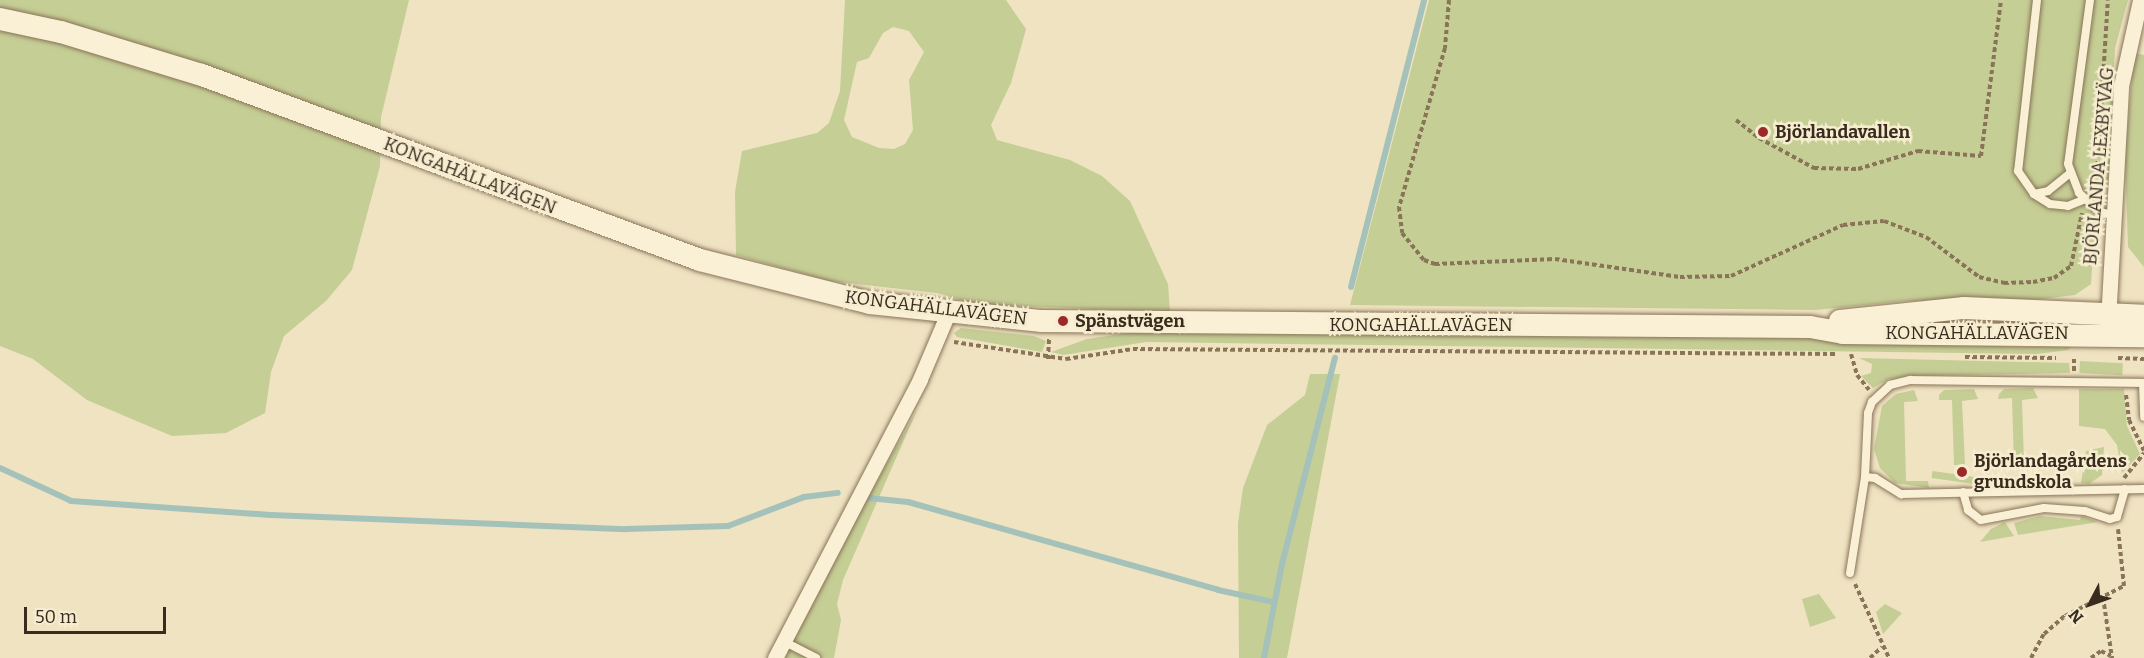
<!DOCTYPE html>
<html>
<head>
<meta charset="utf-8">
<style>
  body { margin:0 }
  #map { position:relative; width:2144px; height:658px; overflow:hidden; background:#efe3c2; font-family:Bitter,serif }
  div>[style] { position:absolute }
  .green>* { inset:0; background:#c5ce95; transform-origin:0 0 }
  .stream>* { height:6px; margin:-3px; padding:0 3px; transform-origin:3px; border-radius:3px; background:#a4c2ba }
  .path>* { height:4px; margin-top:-2px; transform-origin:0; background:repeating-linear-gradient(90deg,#897458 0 4.5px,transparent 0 7.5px) }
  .roads { filter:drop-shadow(0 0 2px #897458) drop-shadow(0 0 2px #897458) }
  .lane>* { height:8px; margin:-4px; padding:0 4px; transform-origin:4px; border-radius:4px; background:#faf0d5 }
  .street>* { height:15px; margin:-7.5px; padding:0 7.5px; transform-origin:7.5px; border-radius:7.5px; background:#faf0d5 }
  .secondary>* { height:22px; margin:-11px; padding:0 11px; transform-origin:11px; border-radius:11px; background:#faf0d5 }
  .dots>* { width:16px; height:16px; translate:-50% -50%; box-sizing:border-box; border:3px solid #f6edd1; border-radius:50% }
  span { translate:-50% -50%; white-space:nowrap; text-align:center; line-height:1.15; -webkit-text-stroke:5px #f6edd1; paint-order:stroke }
  .poi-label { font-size:18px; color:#392b1d; font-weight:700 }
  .left { translate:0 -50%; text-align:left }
  .street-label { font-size:18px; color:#392b1d }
  .north { position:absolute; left:2060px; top:574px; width:60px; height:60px; -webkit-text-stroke:4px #f6edd1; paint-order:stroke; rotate:229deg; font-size:16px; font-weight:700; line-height:24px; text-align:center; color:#392b1d }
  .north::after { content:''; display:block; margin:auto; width:21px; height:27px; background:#392b1d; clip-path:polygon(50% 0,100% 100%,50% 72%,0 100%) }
  .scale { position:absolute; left:24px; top:607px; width:142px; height:27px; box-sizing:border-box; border:3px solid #392b1d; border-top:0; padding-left:8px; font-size:18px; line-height:21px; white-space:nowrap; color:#392b1d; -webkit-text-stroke:4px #f6edd1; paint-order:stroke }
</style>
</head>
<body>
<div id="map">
  <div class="green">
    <i style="clip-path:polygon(0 0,409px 0,381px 117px,380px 166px,352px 270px,326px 301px,284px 336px,271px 372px,265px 413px,226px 433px,172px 436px,87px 400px,33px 359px,0 346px)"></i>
    <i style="clip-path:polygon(evenodd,845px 0,1006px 0,1026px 29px,1011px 83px,991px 125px,997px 140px,1070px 160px,1102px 176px,1130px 201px,1168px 284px,1170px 312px,975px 304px,937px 293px,830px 281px,736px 255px,735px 192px,742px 151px,817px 133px,829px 123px,840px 91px,845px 0,893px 27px,909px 31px,924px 52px,909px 80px,913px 130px,905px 144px,894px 149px,879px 148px,852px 137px,844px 120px,857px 62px,869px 58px,883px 33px,893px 27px)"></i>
    <i style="clip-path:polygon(1429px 0,2128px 0,2115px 48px,2108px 181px,2096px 210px,2091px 284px,2075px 295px,2042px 299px,1904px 301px,1816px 310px,1350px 305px)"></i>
    <i style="clip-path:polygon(2134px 53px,2144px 55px,2144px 267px,2128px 247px,2125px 159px)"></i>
    <i style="clip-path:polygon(961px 328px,1034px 336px,1046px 341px,1042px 352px,957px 337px,954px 333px)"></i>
    <i style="clip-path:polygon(1135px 332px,1818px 337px,2022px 347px,2073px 345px,2068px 350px,2037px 354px,1146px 342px,1063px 355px,1051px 352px,1087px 339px)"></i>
    <i style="clip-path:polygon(1859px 358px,2069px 363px,2070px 373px,1910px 376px,1889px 379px,1873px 388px,1861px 376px,1871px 373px,1872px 364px)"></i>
    <i style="left:2080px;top:361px;width:43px;height:12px;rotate:3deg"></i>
    <i style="clip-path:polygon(1310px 374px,1340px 374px,1287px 658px,1239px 658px,1238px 523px,1243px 488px,1267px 425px,1305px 395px)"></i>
    <i style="clip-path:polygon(2033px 388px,2038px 398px,2022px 400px,2024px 464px,2014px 464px,2012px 398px,1998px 399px,1999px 394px,2004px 389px)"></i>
    <i style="clip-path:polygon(1974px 389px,1978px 399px,1962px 401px,1965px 465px,1954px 465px,1952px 400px,1939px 400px,1939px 395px,1944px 390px)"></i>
    <i style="clip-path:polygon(2079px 389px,2124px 389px,2127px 426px,2140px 454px,2122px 473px,2117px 445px,2105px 429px,2079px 426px)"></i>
    <i style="clip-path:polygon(1914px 390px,1918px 401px,1904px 402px,1906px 481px,1928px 481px,1929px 488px,1895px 483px,1880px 468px,1874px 449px,1882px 406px,1896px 394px)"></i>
    <i style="clip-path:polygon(917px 410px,843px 580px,837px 604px,841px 620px,834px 658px,785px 658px,817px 587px)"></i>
    <i style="clip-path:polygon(2104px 447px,2102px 475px,2089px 484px,2081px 483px,2086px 451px)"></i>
    <i style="left:2047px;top:478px;width:7px;height:55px;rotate:90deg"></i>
    <i style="left:1989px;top:479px;width:7px;height:57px;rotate:98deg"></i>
    <i style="clip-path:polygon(2040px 516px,2080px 520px,2081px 516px,2098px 522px,2018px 535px,2014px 523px)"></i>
    <i style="clip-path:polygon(2005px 522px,2014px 536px,1980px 542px,1991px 529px)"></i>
    <i style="clip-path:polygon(1819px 594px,1836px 618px,1810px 627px,1802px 599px)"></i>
    <i style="clip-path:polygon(1885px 604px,1902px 613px,1883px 634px,1876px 612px)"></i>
  </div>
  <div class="stream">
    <i style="left:1351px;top:287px;width:296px;rotate:-75.7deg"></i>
    <i style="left:0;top:468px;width:78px;rotate:24.9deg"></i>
    <i style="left:71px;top:501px;width:200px;rotate:4deg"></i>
    <i style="left:271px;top:515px;width:355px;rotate:2.3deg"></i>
    <i style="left:626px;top:529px;width:102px;rotate:-1.7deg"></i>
    <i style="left:728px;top:526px;width:81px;rotate:-20.9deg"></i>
    <i style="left:804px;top:497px;width:34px;rotate:-7deg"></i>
    <i style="left:869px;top:498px;width:39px;rotate:6deg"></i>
    <i style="left:908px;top:502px;width:322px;rotate:15.8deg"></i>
    <i style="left:1218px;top:590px;width:56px;rotate:12.3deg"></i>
    <i style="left:1264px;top:658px;width:96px;rotate:-79.2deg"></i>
    <i style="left:1282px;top:564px;width:213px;rotate:-75.6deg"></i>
  </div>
  <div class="path">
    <i style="left:1449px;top:0;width:48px;rotate:94.8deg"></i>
    <i style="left:1445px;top:48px;width:166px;rotate:106.1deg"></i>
    <i style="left:1399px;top:207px;width:26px;rotate:83deg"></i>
    <i style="left:1402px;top:233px;width:35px;rotate:51deg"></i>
    <i style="left:1424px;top:260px;width:12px;rotate:20deg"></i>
    <i style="left:1435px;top:264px;width:120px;rotate:-2.4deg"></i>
    <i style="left:1555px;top:259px;width:126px;rotate:8.2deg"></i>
    <i style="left:1680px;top:277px;width:51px;rotate:-1.1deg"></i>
    <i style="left:1731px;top:276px;width:123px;rotate:-24.5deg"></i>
    <i style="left:1843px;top:225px;width:41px;rotate:-5.6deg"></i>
    <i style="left:1884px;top:221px;width:45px;rotate:20.9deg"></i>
    <i style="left:1926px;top:237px;width:66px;rotate:37deg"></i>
    <i style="left:1979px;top:277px;width:26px;rotate:13deg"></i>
    <i style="left:2004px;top:283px;width:29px;rotate:-2deg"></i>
    <i style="left:2033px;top:282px;width:21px;rotate:-11deg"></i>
    <i style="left:2054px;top:278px;width:21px;rotate:-35deg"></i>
    <i style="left:2071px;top:266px;width:54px;rotate:-78.3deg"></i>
    <i style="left:1736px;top:120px;width:29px;rotate:38deg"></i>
    <i style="left:1759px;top:138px;width:63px;rotate:28.6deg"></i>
    <i style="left:1814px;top:168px;width:44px;rotate:1.3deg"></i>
    <i style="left:1858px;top:169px;width:63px;rotate:-16.7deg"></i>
    <i style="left:1918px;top:151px;width:63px;rotate:4.5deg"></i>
    <i style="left:1981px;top:156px;width:157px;rotate:-82.7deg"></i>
    <i style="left:2097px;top:173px;width:173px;rotate:-86.4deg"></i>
    <i style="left:954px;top:342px;width:113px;rotate:8.6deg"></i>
    <i style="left:1066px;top:359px;width:68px;rotate:-8.5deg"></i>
    <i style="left:1133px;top:349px;width:704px;rotate:0.41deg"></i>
    <i style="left:1851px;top:354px;width:22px;rotate:74deg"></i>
    <i style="left:1857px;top:375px;width:19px;rotate:51deg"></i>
    <i style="left:1965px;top:357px;width:91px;rotate:0.6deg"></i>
    <i style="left:2118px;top:358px;width:26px;rotate:2deg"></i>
    <i style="left:1048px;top:359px;width:20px;rotate:-87deg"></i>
    <i style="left:2074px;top:371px;width:14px;rotate:-90deg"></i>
    <i style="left:2126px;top:395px;width:25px;rotate:83deg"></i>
    <i style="left:2129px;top:420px;width:34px;rotate:64deg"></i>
    <i style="left:2124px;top:478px;width:32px;rotate:-51deg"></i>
    <i style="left:1855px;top:584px;width:81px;rotate:65.3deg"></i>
    <i style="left:2103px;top:597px;width:62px;rotate:81.6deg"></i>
    <i style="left:1870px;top:658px;width:16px;rotate:-43deg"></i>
    <i style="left:2031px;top:658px;width:27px;rotate:-62deg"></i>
    <i style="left:2044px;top:634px;width:28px;rotate:-41deg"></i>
    <i style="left:2065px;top:616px;width:66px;rotate:-27deg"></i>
    <i style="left:2124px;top:586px;width:57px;rotate:-96deg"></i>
    <i style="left:2091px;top:658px;width:12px;rotate:-35deg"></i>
    <i style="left:2101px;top:651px;width:11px;rotate:27deg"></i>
  </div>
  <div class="roads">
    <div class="lane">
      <i style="left:2037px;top:0;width:172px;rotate:96.3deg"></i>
      <i style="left:2018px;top:171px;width:28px;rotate:55deg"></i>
      <i style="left:2034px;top:194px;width:19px;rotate:32deg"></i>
      <i style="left:2050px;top:204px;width:18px;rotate:6deg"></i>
      <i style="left:2068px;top:206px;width:18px;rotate:-22deg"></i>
      <i style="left:2090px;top:0;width:165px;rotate:97.6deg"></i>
      <i style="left:2068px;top:164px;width:31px;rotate:69deg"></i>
      <i style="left:2079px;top:193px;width:28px;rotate:42deg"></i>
      <i style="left:2100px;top:212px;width:12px;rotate:14deg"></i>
      <i style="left:2034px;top:194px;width:14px;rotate:-12deg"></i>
      <i style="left:2048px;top:191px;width:27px;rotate:-39deg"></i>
      <i style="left:2143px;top:383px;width:34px;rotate:88deg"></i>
      <i style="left:1865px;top:477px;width:10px;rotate:6deg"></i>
      <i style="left:1875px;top:478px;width:31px;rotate:32deg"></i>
      <i style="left:1901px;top:494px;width:243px;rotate:-1.2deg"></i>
      <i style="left:1963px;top:492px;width:19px;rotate:74deg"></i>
      <i style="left:1968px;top:510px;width:16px;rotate:38deg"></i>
      <i style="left:1981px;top:520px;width:64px;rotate:-10.8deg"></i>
      <i style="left:2044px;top:508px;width:41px;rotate:4.2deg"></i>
      <i style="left:2085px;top:511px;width:26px;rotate:18deg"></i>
      <i style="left:2110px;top:519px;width:7px;rotate:-16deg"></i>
      <i style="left:2117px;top:517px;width:29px;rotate:-74deg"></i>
      <i style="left:1850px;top:573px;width:97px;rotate:-81.1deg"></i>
      <i style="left:1865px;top:477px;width:64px;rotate:-87.3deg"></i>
      <i style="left:1868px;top:413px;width:12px;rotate:-70deg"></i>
      <i style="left:1872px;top:402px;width:25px;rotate:-43deg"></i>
      <i style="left:1890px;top:385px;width:21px;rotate:-14deg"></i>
      <i style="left:1910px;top:380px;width:234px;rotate:0.7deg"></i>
      <i style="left:783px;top:641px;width:37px;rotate:27deg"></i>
    </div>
    <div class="street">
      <i style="left:2108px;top:321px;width:235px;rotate:-86.8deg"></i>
      <i style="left:2121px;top:86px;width:88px;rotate:-77.5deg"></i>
      <i style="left:775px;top:658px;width:314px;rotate:-62.5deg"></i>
      <i style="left:920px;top:379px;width:72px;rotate:-67deg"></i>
    </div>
    <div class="secondary">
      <i style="left:0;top:19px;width:62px;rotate:12deg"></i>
      <i style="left:61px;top:32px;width:147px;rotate:17deg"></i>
      <i style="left:202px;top:75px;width:531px;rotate:20.38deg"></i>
      <i style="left:700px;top:260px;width:175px;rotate:14.2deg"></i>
      <i style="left:870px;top:303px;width:173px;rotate:6deg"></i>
      <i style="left:1042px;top:321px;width:768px;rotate:0.45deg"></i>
      <i style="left:1810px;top:327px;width:34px;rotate:10deg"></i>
      <i style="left:1843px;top:333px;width:301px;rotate:0.6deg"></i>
      <i style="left:1840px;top:321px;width:125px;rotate:-6deg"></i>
      <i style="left:1964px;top:308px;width:180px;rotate:2.5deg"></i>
    </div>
  </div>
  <div class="dots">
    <i style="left:1763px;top:132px;background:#9a2927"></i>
    <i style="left:1063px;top:321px;background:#9a2927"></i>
    <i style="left:1962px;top:472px;background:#9a2927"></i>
  </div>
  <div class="poi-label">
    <span class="left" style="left:1775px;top:132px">Björlandavallen</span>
    <span class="left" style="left:1075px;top:321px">Spänstvägen</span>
    <span class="left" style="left:1974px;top:472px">Björlandagårdens<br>grundskola</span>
  </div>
  <div class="street-label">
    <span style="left:2099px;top:166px;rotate:-85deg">BJÖRLANDA LEXBYVÄG</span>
    <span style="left:470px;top:176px;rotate:21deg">KONGAHÄLLAVÄGEN</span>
    <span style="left:936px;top:308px;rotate:7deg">KONGAHÄLLAVÄGEN</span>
    <span style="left:1421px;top:325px">KONGAHÄLLAVÄGEN</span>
    <span style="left:1977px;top:333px">KONGAHÄLLAVÄGEN</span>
  </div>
  <div class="north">N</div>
  <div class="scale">50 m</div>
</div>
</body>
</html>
